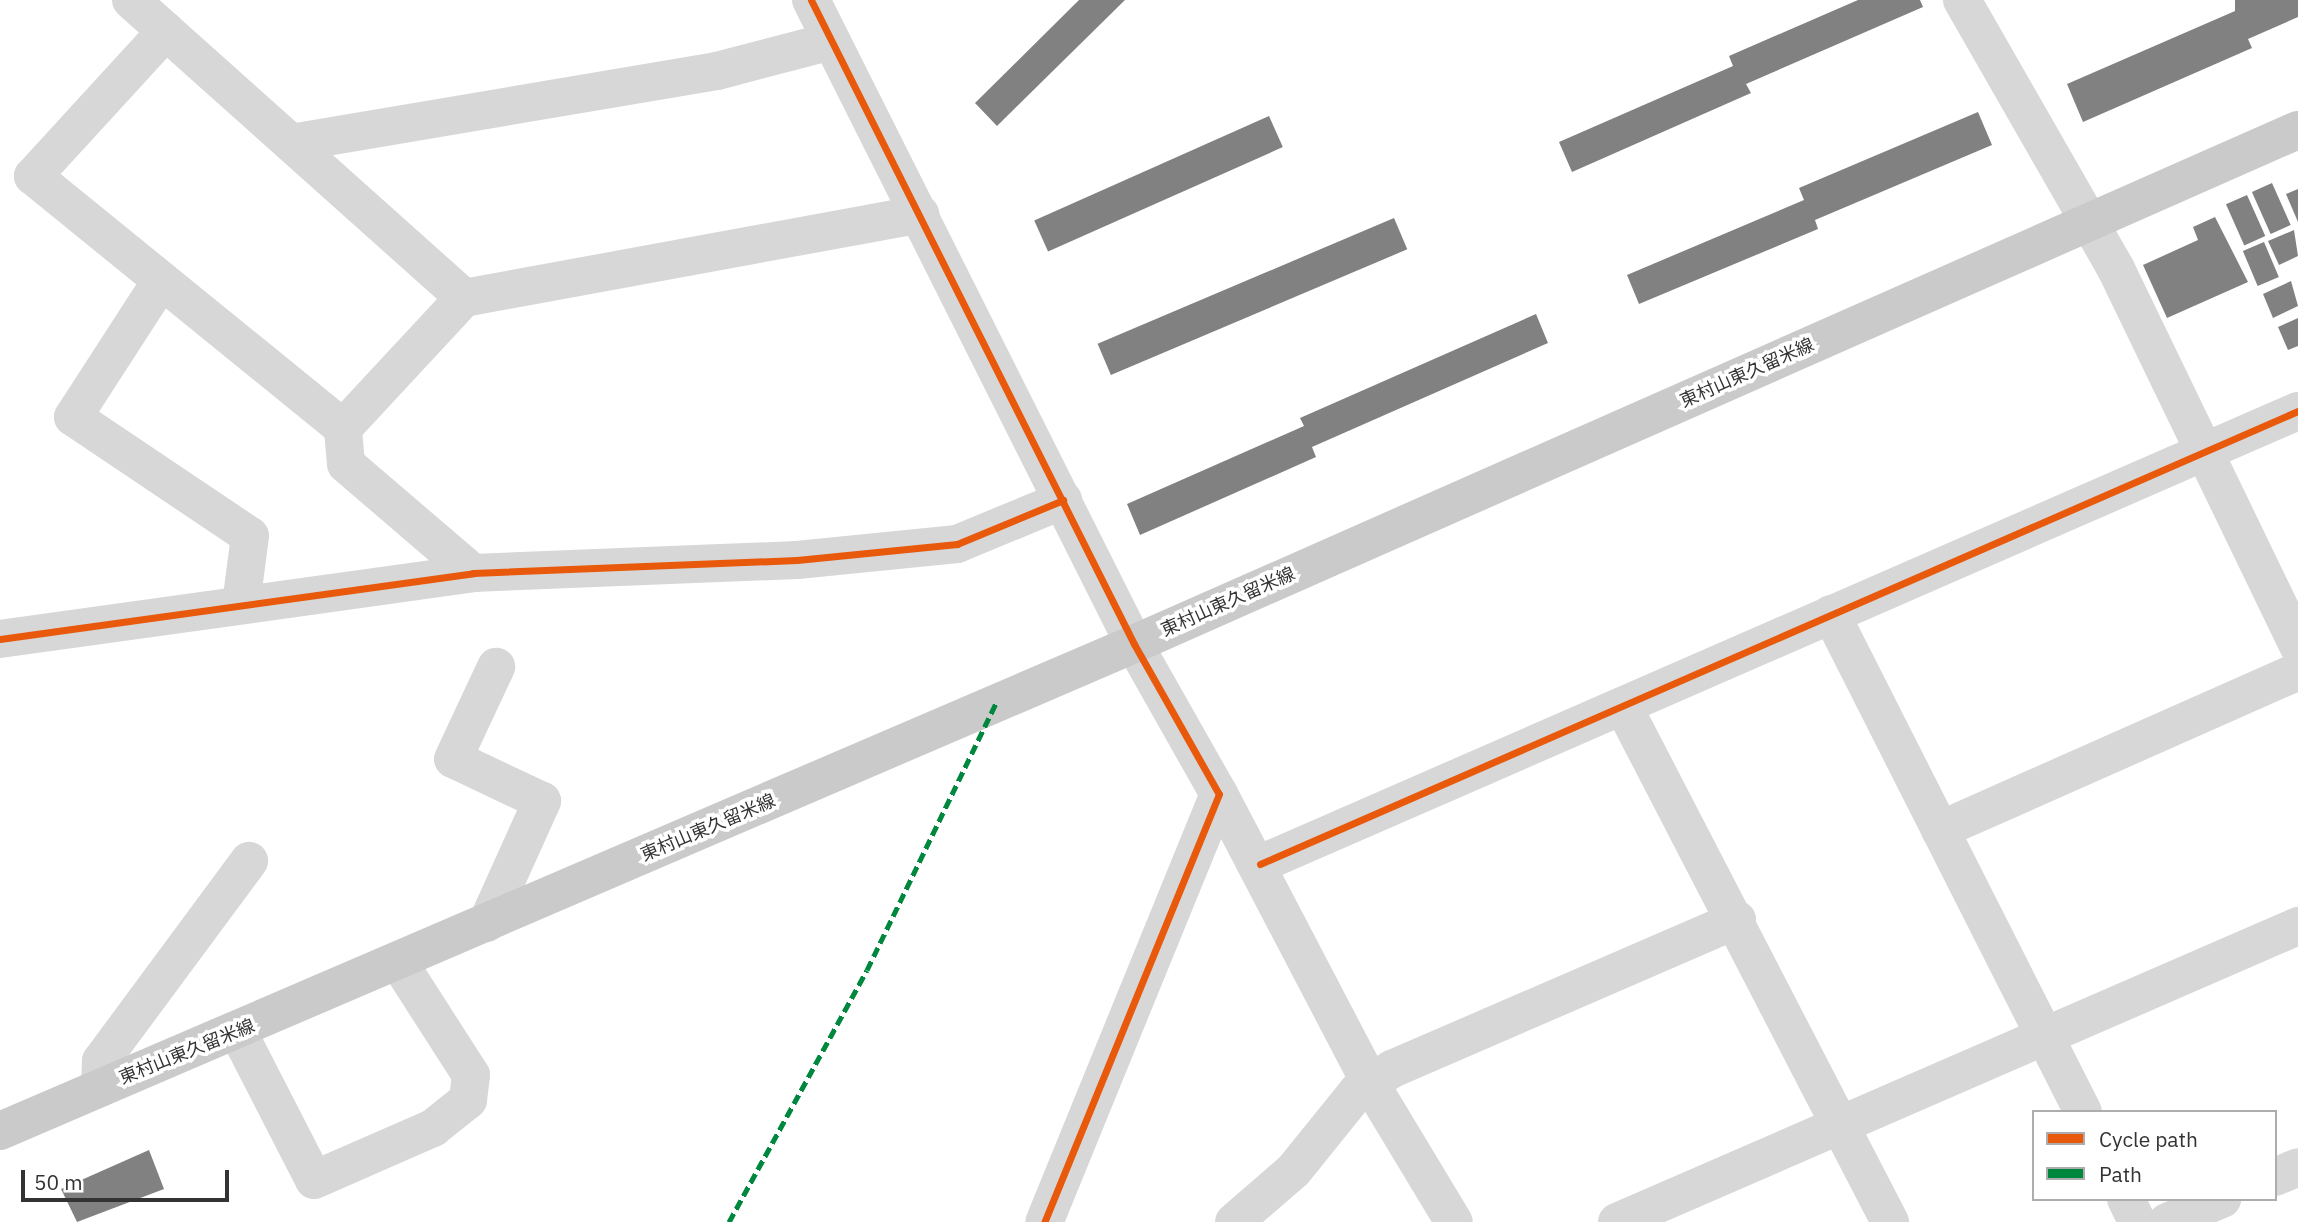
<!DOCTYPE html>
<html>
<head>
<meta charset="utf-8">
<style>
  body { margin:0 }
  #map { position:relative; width:2298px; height:1222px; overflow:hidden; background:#fff; font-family:"IBM Plex Sans","Noto Sans JP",sans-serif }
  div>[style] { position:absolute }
  .building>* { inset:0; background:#818181; transform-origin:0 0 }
  .minor>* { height:38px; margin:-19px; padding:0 19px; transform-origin:19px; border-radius:19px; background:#d7d7d7 }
  .major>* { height:38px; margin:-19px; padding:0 19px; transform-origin:19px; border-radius:19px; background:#cacaca }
  .quiet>* { height:5px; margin-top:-2.5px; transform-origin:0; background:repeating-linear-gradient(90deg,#00873e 0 10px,transparent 0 15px) }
  .cycleway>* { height:7px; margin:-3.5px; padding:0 3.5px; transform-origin:3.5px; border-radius:3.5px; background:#e8590c }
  span { translate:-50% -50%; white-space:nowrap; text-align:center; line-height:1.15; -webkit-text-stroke:7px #fff; paint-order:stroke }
  .street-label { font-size:18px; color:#333 }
  .legend { position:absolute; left:2032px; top:1110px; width:245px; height:91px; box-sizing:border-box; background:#fff; border:2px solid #adadad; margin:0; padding:9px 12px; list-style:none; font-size:21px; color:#333 }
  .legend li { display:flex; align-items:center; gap:14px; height:35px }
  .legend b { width:35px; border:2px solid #adadad }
  .scale { position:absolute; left:21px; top:1170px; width:208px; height:32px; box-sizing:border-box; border:4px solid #333; border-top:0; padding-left:9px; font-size:21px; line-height:24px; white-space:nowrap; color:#333; -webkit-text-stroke:5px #fff; paint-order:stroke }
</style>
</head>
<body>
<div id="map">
  <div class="building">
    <i style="clip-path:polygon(1079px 0,1125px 0,997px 126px,975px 103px)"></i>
    <i style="clip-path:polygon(1858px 0,1920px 0,1923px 7px,1746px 84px,1751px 93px,1572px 172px,1559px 142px,1733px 66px,1729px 56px)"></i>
    <i style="clip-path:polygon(2298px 0,2298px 17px,2248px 39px,2252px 48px,2083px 122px,2067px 84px,2235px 11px,2235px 0)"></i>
    <i style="clip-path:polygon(1978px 112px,1992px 145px,1815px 220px,1818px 229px,1639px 304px,1627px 275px,1804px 200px,1799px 188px)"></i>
    <i style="left:1269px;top:116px;width:34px;height:257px;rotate:66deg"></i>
    <i style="left:2272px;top:183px;width:46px;height:22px;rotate:66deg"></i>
    <i style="clip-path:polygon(2298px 189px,2298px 222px,2286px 194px)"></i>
    <i style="left:2247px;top:195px;width:45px;height:23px;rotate:66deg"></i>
    <i style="clip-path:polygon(2215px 217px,2248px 282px,2167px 318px,2143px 265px,2198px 240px,2193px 227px)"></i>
    <i style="left:1394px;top:218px;width:34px;height:322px;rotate:67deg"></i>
    <i style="clip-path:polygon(2294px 230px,2298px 256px,2279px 265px,2268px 241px)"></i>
    <i style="left:2264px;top:242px;width:38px;height:23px;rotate:67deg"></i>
    <i style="clip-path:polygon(2291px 281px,2298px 306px,2273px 318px,2263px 294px)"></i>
    <i style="clip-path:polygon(1536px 314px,1548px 343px,1312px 447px,1316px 457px,1140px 535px,1127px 504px,1304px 426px,1300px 418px)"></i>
    <i style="clip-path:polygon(2298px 318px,2298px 346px,2288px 350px,2278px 327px)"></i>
    <i style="clip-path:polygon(149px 1150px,164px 1189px,77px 1222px,61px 1189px)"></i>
  </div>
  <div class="minor">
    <i style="left:131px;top:0;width:447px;rotate:41.8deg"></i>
    <i style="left:811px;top:0;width:720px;rotate:63.36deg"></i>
    <i style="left:1134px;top:644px;width:172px;rotate:60.5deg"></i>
    <i style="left:1219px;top:794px;width:462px;rotate:112.2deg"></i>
    <i style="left:1962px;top:0;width:310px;rotate:60.2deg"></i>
    <i style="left:2116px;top:269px;width:419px;rotate:64.2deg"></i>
    <i style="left:166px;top:31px;width:197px;rotate:132.5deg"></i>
    <i style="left:33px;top:176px;width:400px;rotate:39.1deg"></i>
    <i style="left:291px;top:143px;width:432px;rotate:-9.6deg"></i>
    <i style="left:717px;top:71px;width:118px;rotate:-14.7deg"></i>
    <i style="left:161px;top:281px;width:162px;rotate:122.9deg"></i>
    <i style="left:73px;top:417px;width:213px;rotate:33.9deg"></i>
    <i style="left:250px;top:536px;width:69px;rotate:97.5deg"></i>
    <i style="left:473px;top:573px;width:167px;rotate:-139.4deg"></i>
    <i style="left:346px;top:464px;width:36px;rotate:-95deg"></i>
    <i style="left:343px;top:428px;width:178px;rotate:-47.1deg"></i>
    <i style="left:464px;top:298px;width:464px;rotate:-10.4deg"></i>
    <i style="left:1831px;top:614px;width:558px;rotate:63.16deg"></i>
    <i style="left:0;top:639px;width:478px;rotate:-7.9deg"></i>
    <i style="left:473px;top:573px;width:324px;rotate:-2.3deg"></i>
    <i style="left:797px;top:560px;width:161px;rotate:-5.7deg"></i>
    <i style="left:957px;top:544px;width:115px;rotate:-22.5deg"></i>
    <i style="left:1623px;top:706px;width:581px;rotate:62.64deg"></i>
    <i style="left:1219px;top:794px;width:326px;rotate:62.4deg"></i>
    <i style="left:1370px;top:1083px;width:162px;rotate:58.9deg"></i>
    <i style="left:1940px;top:830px;width:392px;rotate:-23.9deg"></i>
    <i style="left:1260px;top:864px;width:1133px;rotate:-23.58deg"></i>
    <i style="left:487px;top:923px;width:134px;rotate:-65.7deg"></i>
    <i style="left:542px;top:801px;width:98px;rotate:-154.7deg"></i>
    <i style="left:453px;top:759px;width:102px;rotate:-64.9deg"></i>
    <i style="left:238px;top:1032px;width:166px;rotate:62.8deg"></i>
    <i style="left:314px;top:1180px;width:130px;rotate:-23.6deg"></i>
    <i style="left:433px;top:1128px;width:45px;rotate:-38.7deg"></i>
    <i style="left:468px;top:1100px;width:25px;rotate:-83deg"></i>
    <i style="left:471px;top:1075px;width:133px;rotate:-122.7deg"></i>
    <i style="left:100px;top:1088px;width:27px;rotate:-88deg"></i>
    <i style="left:101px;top:1061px;width:249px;rotate:-53.5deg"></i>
    <i style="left:2275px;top:1177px;width:25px;rotate:-23deg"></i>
    <i style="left:2126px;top:1199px;width:25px;rotate:64deg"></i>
    <i style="left:1234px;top:1222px;width:79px;rotate:-40.9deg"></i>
    <i style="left:1294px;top:1170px;width:100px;rotate:-51.1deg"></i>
    <i style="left:1357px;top:1092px;width:42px;rotate:-33.3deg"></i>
    <i style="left:1392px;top:1069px;width:376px;rotate:-23.4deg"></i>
    <i style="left:1617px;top:1222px;width:743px;rotate:-23.49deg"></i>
    <i style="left:2167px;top:1222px;width:60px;rotate:-22.7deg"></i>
  </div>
  <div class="major">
    <i style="left:0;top:1131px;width:1234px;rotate:-23.24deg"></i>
    <i style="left:1134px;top:644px;width:1272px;rotate:-23.83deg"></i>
  </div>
  <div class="quiet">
    <i style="left:729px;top:1222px;width:287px;rotate:-61.3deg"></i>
    <i style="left:867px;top:970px;width:297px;rotate:-64.2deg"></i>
  </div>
  <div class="cycleway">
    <i style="left:811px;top:0;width:720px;rotate:63.36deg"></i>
    <i style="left:1134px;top:644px;width:172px;rotate:60.5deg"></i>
    <i style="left:1219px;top:794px;width:462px;rotate:112.2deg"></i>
    <i style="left:0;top:639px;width:478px;rotate:-7.9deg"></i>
    <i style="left:473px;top:573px;width:324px;rotate:-2.3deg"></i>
    <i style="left:797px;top:560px;width:161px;rotate:-5.7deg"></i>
    <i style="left:957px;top:544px;width:115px;rotate:-22.5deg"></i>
    <i style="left:1260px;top:864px;width:1133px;rotate:-23.58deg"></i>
  </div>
  <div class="street-label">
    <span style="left:1747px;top:373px;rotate:-24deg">東村山東久留米線</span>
    <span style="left:1228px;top:602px;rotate:-24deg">東村山東久留米線</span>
    <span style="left:708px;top:828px;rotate:-23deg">東村山東久留米線</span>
    <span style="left:187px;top:1052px;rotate:-22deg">東村山東久留米線</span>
  </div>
  <ul class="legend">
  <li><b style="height:9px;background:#e8590c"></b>Cycle path</li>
  <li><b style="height:9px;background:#00873e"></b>Path</li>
  </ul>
  <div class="scale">50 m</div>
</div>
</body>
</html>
